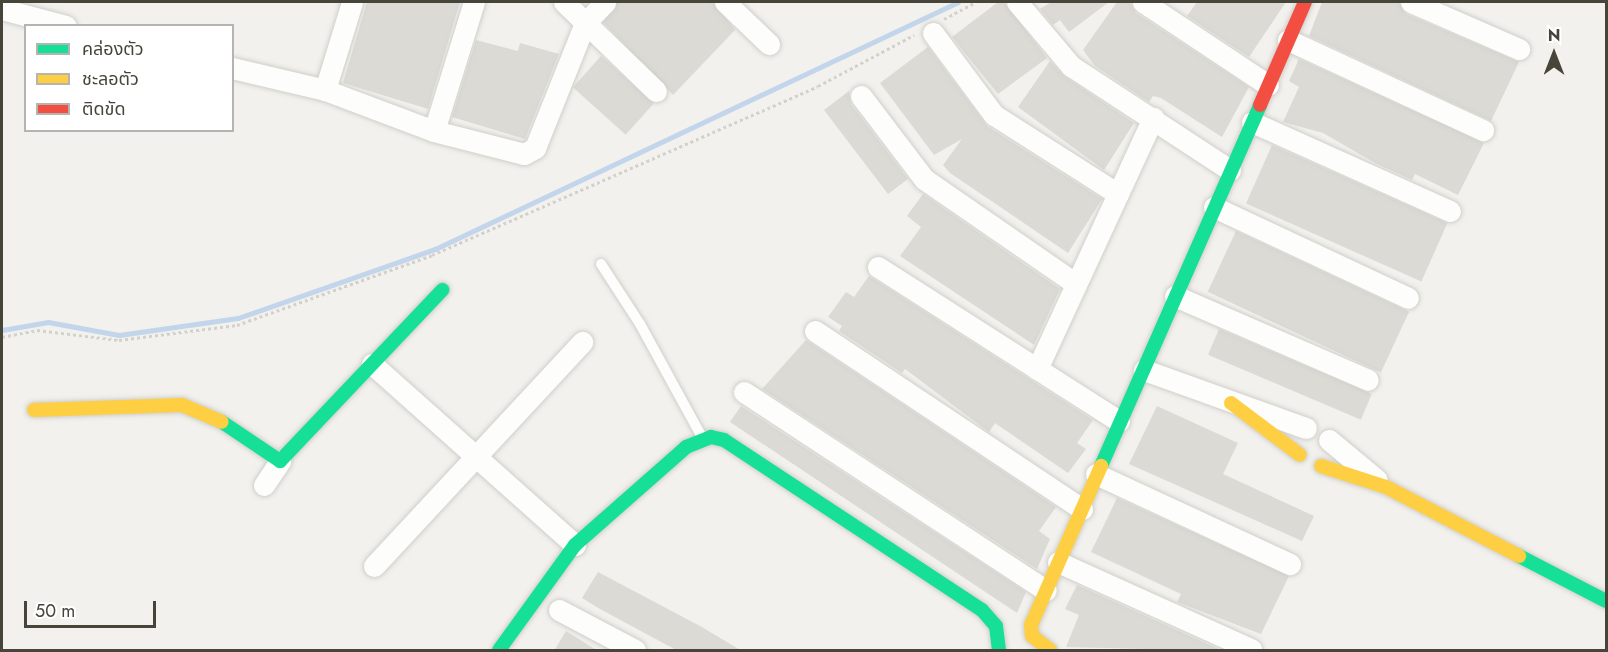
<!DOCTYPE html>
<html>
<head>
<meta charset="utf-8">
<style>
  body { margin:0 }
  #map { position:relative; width:1608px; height:652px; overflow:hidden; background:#f2f1ed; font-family:Jost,"Noto Sans Thai",sans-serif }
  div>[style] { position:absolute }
  .stream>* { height:5px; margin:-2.5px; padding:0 2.5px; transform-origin:2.5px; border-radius:2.5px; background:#c2d5eb }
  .building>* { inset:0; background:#dbdad5; transform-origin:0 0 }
  .path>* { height:3px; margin-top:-1.5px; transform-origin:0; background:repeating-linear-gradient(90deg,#d2d1cb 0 3px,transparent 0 6px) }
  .roads { filter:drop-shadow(0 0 2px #d0cfca) drop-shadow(0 0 2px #d0cfca) }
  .lane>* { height:10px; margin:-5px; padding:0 5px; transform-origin:5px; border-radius:5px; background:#fdfdfc }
  .street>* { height:21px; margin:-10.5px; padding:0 10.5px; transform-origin:10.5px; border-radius:10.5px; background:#fdfdfc }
  .fast>* { height:14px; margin:-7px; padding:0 7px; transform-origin:7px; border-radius:7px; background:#16e098 }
  .slow>* { height:14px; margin:-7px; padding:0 7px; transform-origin:7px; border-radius:7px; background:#ffcf43 }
  .jam>* { height:14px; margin:-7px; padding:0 7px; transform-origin:7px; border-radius:7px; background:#f24e42 }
  span { translate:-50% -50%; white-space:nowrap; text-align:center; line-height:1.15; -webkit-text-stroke:4.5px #fff; paint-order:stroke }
  .frame { position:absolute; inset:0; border:3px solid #474439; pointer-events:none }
  .legend { position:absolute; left:24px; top:24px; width:210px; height:108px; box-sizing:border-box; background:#fff; border:2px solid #b5b4b0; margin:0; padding:8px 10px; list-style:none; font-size:18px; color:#474439 }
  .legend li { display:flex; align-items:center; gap:12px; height:30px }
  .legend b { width:30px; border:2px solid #b5b4b0 }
  .north { position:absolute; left:1524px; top:24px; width:60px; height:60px; -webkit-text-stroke:4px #fff; paint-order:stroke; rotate:0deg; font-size:16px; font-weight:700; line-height:24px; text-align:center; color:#474439 }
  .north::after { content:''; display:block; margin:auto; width:21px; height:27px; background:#474439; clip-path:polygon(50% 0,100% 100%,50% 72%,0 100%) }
  .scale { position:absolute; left:24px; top:601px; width:132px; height:27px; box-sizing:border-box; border:3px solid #474439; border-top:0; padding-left:8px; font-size:18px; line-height:21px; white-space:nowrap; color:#474439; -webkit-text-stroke:4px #fff; paint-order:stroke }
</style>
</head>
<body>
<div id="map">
  <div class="stream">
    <i style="left:2px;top:330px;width:47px;rotate:-9.9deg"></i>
    <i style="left:48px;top:322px;width:72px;rotate:10.4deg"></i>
    <i style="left:119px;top:335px;width:120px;rotate:-8.1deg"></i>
    <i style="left:238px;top:318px;width:209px;rotate:-19.3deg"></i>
    <i style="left:435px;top:249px;width:578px;rotate:-25.28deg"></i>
  </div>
  <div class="building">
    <i style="clip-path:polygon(367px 2px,460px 2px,428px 109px,343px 83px)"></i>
    <i style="clip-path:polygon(617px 2px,713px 2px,735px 30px,673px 95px,603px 22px)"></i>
    <i style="clip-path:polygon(998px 2px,1004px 2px,1047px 58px,998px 94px,952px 37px)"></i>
    <i style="clip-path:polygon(1051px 2px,1109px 2px,1069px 32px,1060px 20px,1053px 25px,1040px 9px)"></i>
    <i style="clip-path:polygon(1117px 2px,1130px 2px,1136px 13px,1249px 87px,1222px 137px,1161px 98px,1153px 96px,1149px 102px,1095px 66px,1083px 50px)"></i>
    <i style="clip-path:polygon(1197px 2px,1286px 2px,1249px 57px,1187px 16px)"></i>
    <i style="clip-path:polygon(1322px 2px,1399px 2px,1406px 14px,1519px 62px,1491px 121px,1309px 36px)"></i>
    <i style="clip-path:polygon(476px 40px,518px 51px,520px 43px,559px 54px,525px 139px,452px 117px)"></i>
    <i style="clip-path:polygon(928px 47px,987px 126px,1102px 199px,1068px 253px,950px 173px,943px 165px,962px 139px,934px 155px,880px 83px)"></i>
    <i style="left:601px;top:56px;width:71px;height:42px;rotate:42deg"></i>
    <i style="clip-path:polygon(1299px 59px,1484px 143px,1458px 195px,1415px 174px,1412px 180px,1375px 163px,1323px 133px,1283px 122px,1299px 87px,1289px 81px)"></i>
    <i style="clip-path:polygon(1050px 61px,1064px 76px,1134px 123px,1104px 170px,1018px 107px)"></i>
    <i style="clip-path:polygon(849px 91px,851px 104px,908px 179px,888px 194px,824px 110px)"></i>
    <i style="left:1272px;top:145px;width:192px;height:64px;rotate:24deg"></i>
    <i style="clip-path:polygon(923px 194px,1060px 289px,1034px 345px,900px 256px,921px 227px,907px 216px)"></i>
    <i style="left:1236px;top:231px;width:191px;height:67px;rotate:25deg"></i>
    <i style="clip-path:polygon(869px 276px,1093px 420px,1077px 443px,1086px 449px,1068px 473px,995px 423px,989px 432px,905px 369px,902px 373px,839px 331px,842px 326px,828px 317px,846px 292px,854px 297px)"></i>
    <i style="left:1219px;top:329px;width:166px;height:28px;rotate:23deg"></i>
    <i style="clip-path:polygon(806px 340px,1056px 507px,1039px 531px,1050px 539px,1037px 569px,762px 389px)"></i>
    <i style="clip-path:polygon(741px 406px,1026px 592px,1017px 613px,730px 422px)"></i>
    <i style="clip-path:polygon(1157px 406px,1238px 443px,1223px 474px,1314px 516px,1302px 541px,1129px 464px)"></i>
    <i style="clip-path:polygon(1117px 498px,1289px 576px,1261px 634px,1177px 602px,1181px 594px,1091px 552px)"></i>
    <i style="clip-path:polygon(598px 572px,700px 626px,742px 651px,678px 651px,600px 609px,582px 598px)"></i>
    <i style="clip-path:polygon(1077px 585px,1223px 651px,1066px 647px,1079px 615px,1065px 609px)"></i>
    <i style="clip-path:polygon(566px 631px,598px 651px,554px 651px)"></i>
  </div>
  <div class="path">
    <i style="left:944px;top:19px;width:36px;rotate:-28deg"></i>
    <i style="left:2px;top:337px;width:36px;rotate:-11deg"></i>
    <i style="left:37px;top:330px;width:83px;rotate:7deg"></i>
    <i style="left:119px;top:340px;width:119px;rotate:-7.2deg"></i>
    <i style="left:237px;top:325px;width:207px;rotate:-19.7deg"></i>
    <i style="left:432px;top:255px;width:421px;rotate:-23.6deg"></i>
    <i style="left:818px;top:86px;width:109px;rotate:-28deg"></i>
  </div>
  <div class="roads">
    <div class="lane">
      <i style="left:601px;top:264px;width:72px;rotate:57deg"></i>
      <i style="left:640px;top:324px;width:131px;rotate:61.3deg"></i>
    </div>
    <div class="street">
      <i style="left:564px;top:2px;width:128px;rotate:44.1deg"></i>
      <i style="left:725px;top:2px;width:61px;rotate:43.7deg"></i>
      <i style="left:1017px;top:2px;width:84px;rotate:49.8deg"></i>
      <i style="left:1071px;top:66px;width:190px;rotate:33.2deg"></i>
      <i style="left:1143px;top:2px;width:150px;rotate:33.6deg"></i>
      <i style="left:1411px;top:2px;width:118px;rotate:23.5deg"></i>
      <i style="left:2px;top:9px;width:66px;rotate:14.9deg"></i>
      <i style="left:933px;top:33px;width:102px;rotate:53.4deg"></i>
      <i style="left:994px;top:115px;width:147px;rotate:32.5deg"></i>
      <i style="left:1288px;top:40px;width:215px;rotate:24.8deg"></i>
      <i style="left:232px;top:68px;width:96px;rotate:13.3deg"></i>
      <i style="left:325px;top:90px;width:92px;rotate:-72.9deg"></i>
      <i style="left:325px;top:90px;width:116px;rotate:20.6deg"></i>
      <i style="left:434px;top:131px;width:93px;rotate:14.3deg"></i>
      <i style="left:524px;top:154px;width:13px;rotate:-29deg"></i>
      <i style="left:535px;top:148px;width:135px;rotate:-68.2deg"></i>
      <i style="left:585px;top:23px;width:29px;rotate:-46deg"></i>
      <i style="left:861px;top:96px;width:104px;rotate:52.8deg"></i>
      <i style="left:924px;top:179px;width:185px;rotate:34.6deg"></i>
      <i style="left:1252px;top:122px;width:217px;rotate:24.2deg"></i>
      <i style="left:434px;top:131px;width:135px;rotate:-72.8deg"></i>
      <i style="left:1214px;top:207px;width:214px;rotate:25.1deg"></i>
      <i style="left:878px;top:267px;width:286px;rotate:32.6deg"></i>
      <i style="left:1175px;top:296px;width:210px;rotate:23.5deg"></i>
      <i style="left:815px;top:331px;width:321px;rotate:33.7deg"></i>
      <i style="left:372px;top:364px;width:272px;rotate:41.7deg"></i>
      <i style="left:1037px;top:369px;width:277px;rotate:-65.2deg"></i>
      <i style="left:1144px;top:370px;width:172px;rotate:19.7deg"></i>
      <i style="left:744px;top:392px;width:361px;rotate:33.3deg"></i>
      <i style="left:1329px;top:440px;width:62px;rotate:39.8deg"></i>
      <i style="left:1096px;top:474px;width:214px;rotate:24.9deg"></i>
      <i style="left:264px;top:485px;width:29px;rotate:-56deg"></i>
      <i style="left:1058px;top:562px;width:212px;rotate:24.3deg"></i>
      <i style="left:374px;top:566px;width:306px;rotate:-47.1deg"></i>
      <i style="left:559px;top:610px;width:86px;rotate:27.8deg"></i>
    </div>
    <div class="fast">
      <i style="left:222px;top:422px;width:70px;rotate:33.9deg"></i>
      <i style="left:280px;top:461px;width:236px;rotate:-46.5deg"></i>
      <i style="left:1101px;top:466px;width:394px;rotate:-66.2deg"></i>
      <i style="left:1519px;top:556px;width:98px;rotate:27.3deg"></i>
      <i style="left:499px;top:650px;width:130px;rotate:-54.1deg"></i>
      <i style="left:575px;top:545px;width:148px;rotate:-41.4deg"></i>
      <i style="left:686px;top:447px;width:27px;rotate:-22deg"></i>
      <i style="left:711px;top:437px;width:13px;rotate:13deg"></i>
      <i style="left:724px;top:440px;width:309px;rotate:33.4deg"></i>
      <i style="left:982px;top:610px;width:21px;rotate:49deg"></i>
      <i style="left:996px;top:626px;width:24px;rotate:83deg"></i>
    </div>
    <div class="slow">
      <i style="left:1231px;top:403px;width:86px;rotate:37deg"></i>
      <i style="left:34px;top:410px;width:148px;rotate:-1.9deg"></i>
      <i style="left:182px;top:405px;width:43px;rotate:23deg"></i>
      <i style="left:1321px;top:466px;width:68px;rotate:17.9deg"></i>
      <i style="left:1386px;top:487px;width:150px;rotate:27.4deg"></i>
      <i style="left:1050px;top:650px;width:23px;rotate:-142deg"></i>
      <i style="left:1032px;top:636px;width:11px;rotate:-95deg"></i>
      <i style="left:1031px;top:625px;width:174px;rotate:-66.2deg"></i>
    </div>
    <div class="jam">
      <i style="left:1260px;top:105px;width:112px;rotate:-66.4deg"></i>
    </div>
  </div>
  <div class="frame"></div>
  <ul class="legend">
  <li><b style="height:8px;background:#16e098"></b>คล่องตัว</li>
  <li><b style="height:8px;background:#ffcf43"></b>ชะลอตัว</li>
  <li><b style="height:8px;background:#f24e42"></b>ติดขัด</li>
  </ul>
  <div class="north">N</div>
  <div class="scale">50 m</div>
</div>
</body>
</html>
